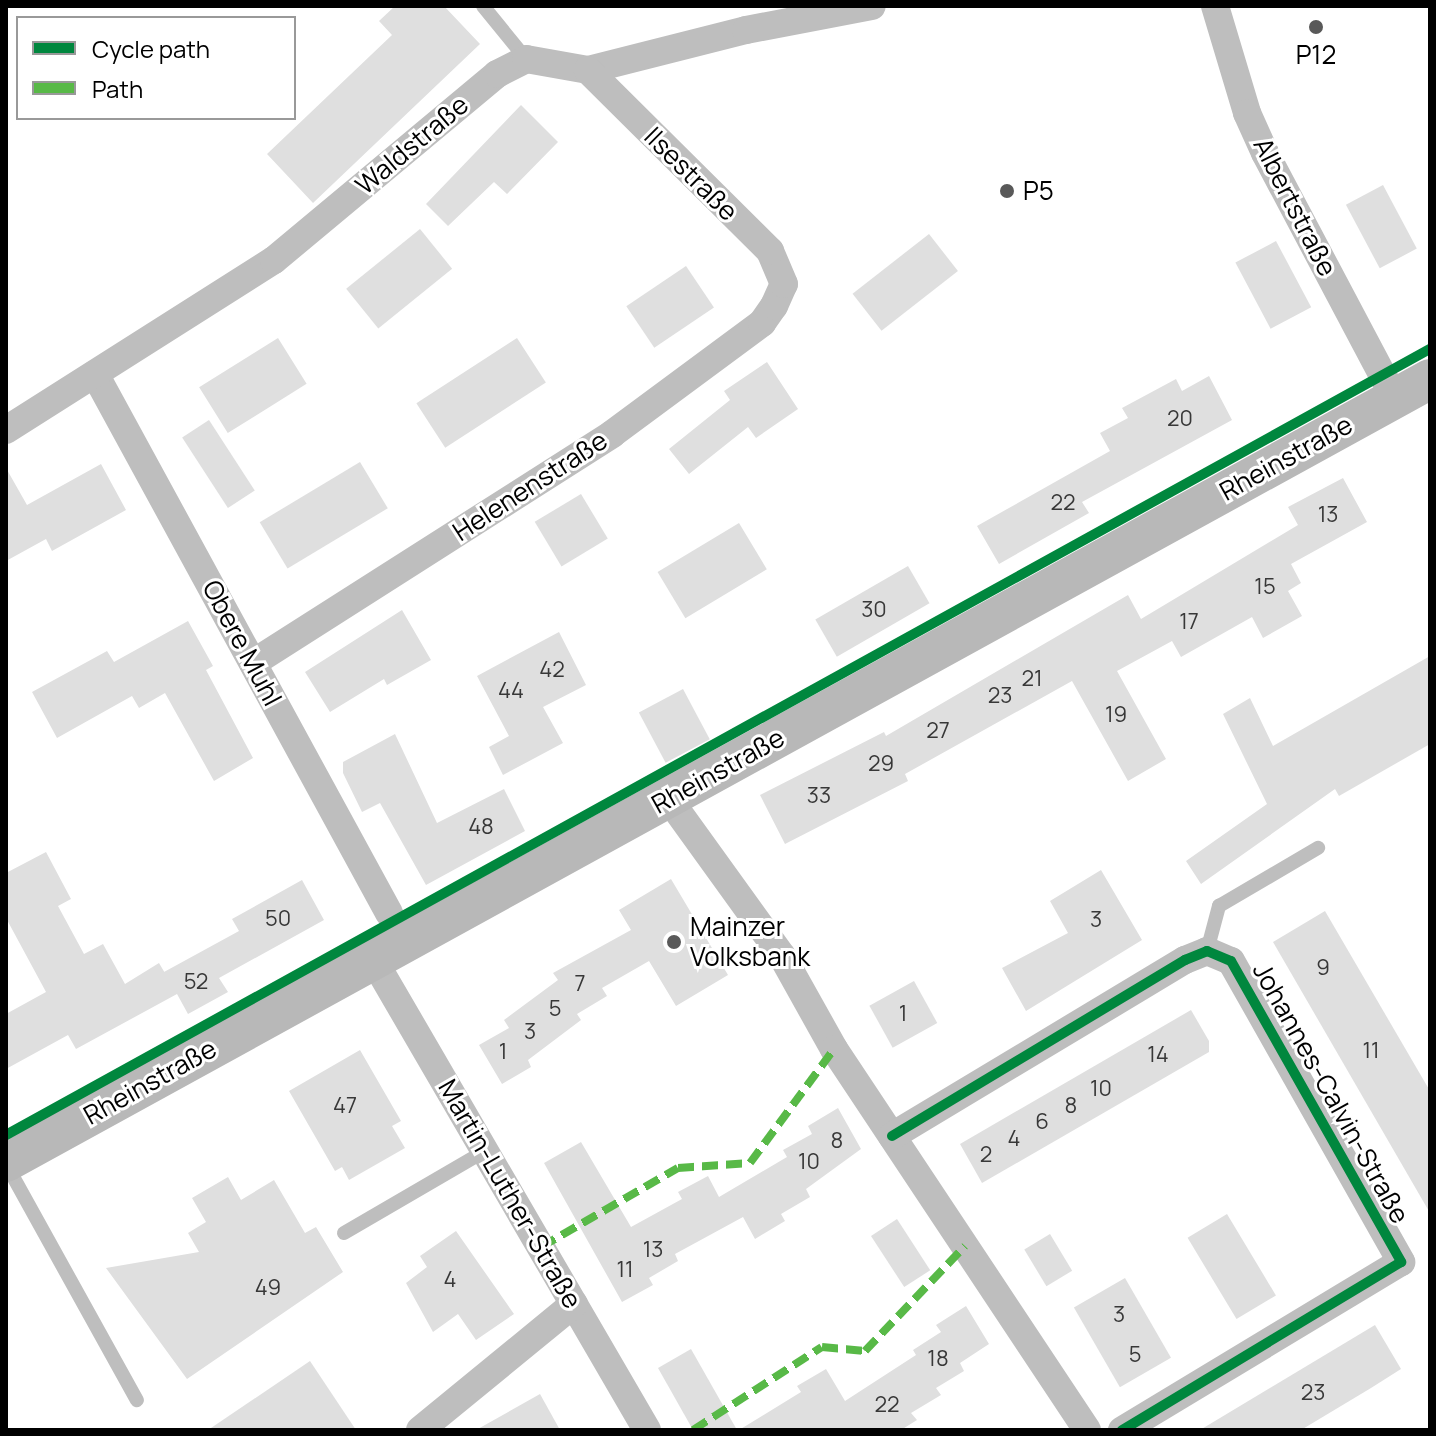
<!DOCTYPE html>
<html>
<head>
<meta charset="utf-8">
<style>
  body { margin:0 }
  #map { position:relative; width:1436px; height:1436px; overflow:hidden; background:#fff; font-family:Manrope,sans-serif }
  div>[style] { position:absolute }
  .building>* { inset:0; background:#dfdfdf; transform-origin:0 0 }
  .service>* { height:14px; margin:-7px; padding:0 7px; transform-origin:7px; border-radius:7px; background:#bebebe }
  .minor>* { height:28px; margin:-14px; padding:0 14px; transform-origin:14px; border-radius:14px; background:#bebebe }
  .secondary>* { height:40px; margin:-20px; padding:0 20px; transform-origin:20px; border-radius:20px; background:#b8b8b8 }
  .quiet>* { height:8px; margin-top:-4px; transform-origin:0; background:repeating-linear-gradient(90deg,#58b947 0 16px,transparent 0 24px) }
  .cycleway>* { height:10px; margin:-5px; padding:0 5px; transform-origin:5px; border-radius:5px; background:#00873e }
  .dots>* { width:22px; height:22px; translate:-50% -50%; box-sizing:border-box; border:4px solid #fff; border-radius:50% }
  span { translate:-50% -50%; white-space:nowrap; text-align:center; line-height:1.15; -webkit-text-stroke:6px #fff; paint-order:stroke }
  .number-label { font-size:22px; color:#383838 }
  .number-label span { -webkit-text-stroke-width:0 }
  .poi-label { font-size:26px; color:#000 }
  .left { translate:0 -50%; text-align:left }
  .street-label { font-size:26px; color:#000 }
  .frame { position:absolute; inset:0; border:8px solid #000; pointer-events:none }
  .legend { position:absolute; left:16px; top:16px; width:280px; height:104px; box-sizing:border-box; background:#fff; border:2px solid #999; margin:0; padding:10px 14px; list-style:none; font-size:24px; color:#000 }
  .legend li { display:flex; align-items:center; gap:16px; height:40px }
  .legend b { width:40px; border:2px solid #999 }
</style>
</head>
<body>
<div id="map">
  <div class="building">
    <i style="clip-path:polygon(395px 6px,444px 6px,480px 44px,313px 203px,267px 154px,392px 35px,379px 21px)"></i>
    <i style="clip-path:polygon(521px 105px,558px 142px,507px 194px,494px 182px,448px 226px,426px 204px)"></i>
    <i style="left:1383px;top:185px;width:72px;height:42px;rotate:62deg"></i>
    <i style="left:420px;top:229px;width:51px;height:95px;rotate:51deg"></i>
    <i style="left:929px;top:234px;width:47px;height:97px;rotate:52deg"></i>
    <i style="left:1276px;top:241px;width:75px;height:46px;rotate:62deg"></i>
    <i style="left:686px;top:266px;width:50px;height:72px;rotate:56deg"></i>
    <i style="left:278px;top:338px;width:54px;height:93px;rotate:58deg"></i>
    <i style="left:517px;top:338px;width:53px;height:120px;rotate:57deg"></i>
    <i style="clip-path:polygon(767px 362px,798px 409px,756px 438px,748px 427px,689px 474px,669px 449px,730px 400px,724px 391px)"></i>
    <i style="clip-path:polygon(1209px 376px,1232px 420px,1082px 502px,1089px 513px,999px 564px,977px 526px,1110px 451px,1100px 433px,1128px 418px,1122px 408px,1176px 379px,1182px 391px)"></i>
    <i style="left:209px;top:420px;width:84px;height:32px;rotate:57deg"></i>
    <i style="left:360px;top:462px;width:54px;height:117px;rotate:59deg"></i>
    <i style="clip-path:polygon(101px 464px,126px 510px,52px 551px,46px 539px,6px 561px,6px 468px,27px 505px)"></i>
    <i style="clip-path:polygon(1343px 478px,1367px 522px,1291px 564px,1301px 583px,1288px 591px,1302px 616px,1263px 638px,1252px 617px,1181px 657px,1172px 641px,1117px 671px,1166px 759px,1128px 781px,1072px 681px,905px 774px,908px 781px,785px 844px,760px 795px,884px 732px,886px 736px,1128px 595px,1141px 619px,1298px 525px,1288px 507px)"></i>
    <i style="left:581px;top:494px;width:52px;height:54px;rotate:59deg"></i>
    <i style="left:739px;top:523px;width:54px;height:95px;rotate:59deg"></i>
    <i style="left:908px;top:566px;width:43px;height:107px;rotate:60deg"></i>
    <i style="clip-path:polygon(402px 610px,431px 660px,387px 685px,384px 679px,330px 712px,305px 672px)"></i>
    <i style="clip-path:polygon(188px 621px,213px 666px,206px 670px,253px 758px,214px 781px,165px 693px,139px 708px,132px 696px,57px 738px,32px 692px,107px 651px,114px 662px)"></i>
    <i style="clip-path:polygon(559px 632px,586px 685px,543px 707px,563px 743px,503px 775px,489px 747px,509px 736px,477px 676px)"></i>
    <i style="clip-path:polygon(1430px 656px,1430px 744px,1339px 796px,1335px 789px,1201px 884px,1186px 861px,1267px 804px,1223px 714px,1250px 698px,1273px 746px)"></i>
    <i style="left:683px;top:689px;width:57px;height:50px;rotate:62deg"></i>
    <i style="clip-path:polygon(395px 734px,437px 823px,504px 789px,525px 831px,426px 885px,380px 803px,362px 812px,343px 773px,343px 762px)"></i>
    <i style="clip-path:polygon(46px 852px,71px 899px,58px 906px,84px 954px,103px 944px,125px 984px,159px 963px,172px 985px,164px 972px,239px 931px,232px 919px,302px 880px,324px 920px,219px 978px,228px 992px,188px 1014px,177px 994px,76px 1049px,68px 1035px,6px 1069px,6px 1014px,46px 992px,6px 918px,6px 873px)"></i>
    <i style="clip-path:polygon(1101px 870px,1142px 940px,1026px 1011px,1002px 968px,1068px 933px,1050px 901px)"></i>
    <i style="clip-path:polygon(671px 879px,728px 975px,676px 1006px,649px 961px,602px 988px,607px 996px,577px 1014px,581px 1020px,528px 1060px,531px 1067px,502px 1084px,479px 1045px,509px 1028px,504px 1020px,558px 980px,553px 973px,631px 930px,619px 910px)"></i>
    <i style="clip-path:polygon(1325px 911px,1430px 1091px,1430px 1213px,1273px 942px)"></i>
    <i style="left:914px;top:981px;width:48px;height:51px;rotate:61deg"></i>
    <i style="clip-path:polygon(1191px 1010px,1209px 1041px,1209px 1052px,982px 1183px,960px 1144px)"></i>
    <i style="clip-path:polygon(360px 1050px,401px 1121px,392px 1126px,405px 1148px,349px 1180px,342px 1167px,335px 1171px,289px 1091px)"></i>
    <i style="clip-path:polygon(838px 1108px,861px 1149px,806px 1189px,810px 1197px,781px 1214px,785px 1221px,755px 1239px,743px 1217px,675px 1254px,678px 1261px,649px 1278px,653px 1285px,622px 1302px,544px 1163px,581px 1142px,631px 1227px,682px 1199px,678px 1192px,708px 1176px,719px 1197px,787px 1157px,783px 1150px,812px 1134px,808px 1126px)"></i>
    <i style="clip-path:polygon(228px 1177px,241px 1200px,274px 1180px,305px 1233px,316px 1227px,343px 1272px,187px 1379px,106px 1268px,199px 1252px,188px 1233px,206px 1222px,192px 1198px)"></i>
    <i style="left:1227px;top:1214px;width:95px;height:46px;rotate:59deg"></i>
    <i style="left:897px;top:1219px;width:61px;height:31px;rotate:57deg"></i>
    <i style="clip-path:polygon(456px 1231px,514px 1314px,476px 1340px,458px 1314px,433px 1332px,406px 1283px,427px 1267px,420px 1256px)"></i>
    <i style="left:1050px;top:1234px;width:43px;height:30px;rotate:59deg"></i>
    <i style="left:1125px;top:1278px;width:92px;height:59px;rotate:60deg"></i>
    <i style="clip-path:polygon(966px 1306px,989px 1344px,960px 1363px,964px 1371px,936px 1388px,941px 1395px,911px 1413px,917px 1420px,901px 1430px,739px 1430px,801px 1392px,797px 1386px,826px 1369px,845px 1401px,916px 1355px,913px 1350px,941px 1332px,936px 1325px)"></i>
    <i style="clip-path:polygon(1375px 1325px,1401px 1369px,1371px 1388px,1301px 1430px,1200px 1430px)"></i>
    <i style="clip-path:polygon(691px 1349px,737px 1430px,693px 1430px,658px 1368px)"></i>
    <i style="clip-path:polygon(310px 1361px,356px 1430px,208px 1430px)"></i>
    <i style="clip-path:polygon(540px 1394px,560px 1430px,476px 1430px)"></i>
  </div>
  <div class="service">
    <i style="left:483px;top:6px;width:68px;rotate:50.9deg"></i>
    <i style="left:1207px;top:951px;width:47px;rotate:-75.1deg"></i>
    <i style="left:1219px;top:906px;width:115px;rotate:-30.4deg"></i>
    <i style="left:6px;top:1164px;width:270px;rotate:61deg"></i>
    <i style="left:344px;top:1233px;width:163px;rotate:-30.2deg"></i>
  </div>
  <div class="minor">
    <i style="left:1215px;top:6px;width:112px;rotate:73.3deg"></i>
    <i style="left:1247px;top:113px;width:44px;rotate:65.8deg"></i>
    <i style="left:1265px;top:153px;width:278px;rotate:62.1deg"></i>
    <i style="left:95px;top:374px;width:614px;rotate:61.39deg"></i>
    <i style="left:6px;top:430px;width:317px;rotate:-32.4deg"></i>
    <i style="left:274px;top:260px;width:290px;rotate:-39.8deg"></i>
    <i style="left:497px;top:74px;width:33px;rotate:-27deg"></i>
    <i style="left:526px;top:59px;width:63px;rotate:10.1deg"></i>
    <i style="left:588px;top:70px;width:163px;rotate:-14.2deg"></i>
    <i style="left:746px;top:30px;width:128px;rotate:-10.8deg"></i>
    <i style="left:253px;top:663px;width:426px;rotate:-32.5deg"></i>
    <i style="left:612px;top:434px;width:187px;rotate:-36.5deg"></i>
    <i style="left:762px;top:323px;width:21px;rotate:-55deg"></i>
    <i style="left:774px;top:306px;width:24px;rotate:-66deg"></i>
    <i style="left:784px;top:284px;width:36px;rotate:-113deg"></i>
    <i style="left:770px;top:251px;width:257px;rotate:-135.2deg"></i>
    <i style="left:668px;top:798px;width:195px;rotate:54.2deg"></i>
    <i style="left:782px;top:956px;width:107px;rotate:60.8deg"></i>
    <i style="left:834px;top:1049px;width:457px;rotate:56.4deg"></i>
    <i style="left:373px;top:959px;width:545px;rotate:59.81deg"></i>
    <i style="left:892px;top:1136px;width:342px;rotate:-31deg"></i>
    <i style="left:1185px;top:960px;width:24px;rotate:-22deg"></i>
    <i style="left:1207px;top:951px;width:26px;rotate:23deg"></i>
    <i style="left:1231px;top:961px;width:346px;rotate:60.5deg"></i>
    <i style="left:1401px;top:1262px;width:326px;rotate:148.9deg"></i>
    <i style="left:420px;top:1430px;width:199px;rotate:-39.3deg"></i>
  </div>
  <div class="secondary">
    <i style="left:6px;top:1162px;width:1625px;rotate:-28.8deg"></i>
  </div>
  <div class="quiet">
    <i style="left:541px;top:1247px;width:158px;rotate:-30deg"></i>
    <i style="left:678px;top:1168px;width:72px;rotate:-4deg"></i>
    <i style="left:750px;top:1163px;width:142px;rotate:-53.6deg"></i>
    <i style="left:693px;top:1430px;width:153px;rotate:-32.8deg"></i>
    <i style="left:822px;top:1347px;width:43px;rotate:5.3deg"></i>
    <i style="left:865px;top:1351px;width:145px;rotate:-46.4deg"></i>
  </div>
  <div class="cycleway">
    <i style="left:6px;top:1135px;width:1627px;rotate:-28.9deg"></i>
    <i style="left:892px;top:1136px;width:342px;rotate:-31deg"></i>
    <i style="left:1185px;top:960px;width:24px;rotate:-22deg"></i>
    <i style="left:1207px;top:951px;width:26px;rotate:23deg"></i>
    <i style="left:1231px;top:961px;width:346px;rotate:60.5deg"></i>
    <i style="left:1401px;top:1262px;width:326px;rotate:148.9deg"></i>
  </div>
  <div class="dots">
    <i style="left:1316px;top:27px;background:#595959"></i>
    <i style="left:1007px;top:191px;background:#595959"></i>
    <i style="left:674px;top:942px;background:#595959"></i>
  </div>
  <div class="number-label">
    <span style="left:1180px;top:419px">20</span>
    <span style="left:1063px;top:503px">22</span>
    <span style="left:1328px;top:515px">13</span>
    <span style="left:1265px;top:587px">15</span>
    <span style="left:874px;top:610px">30</span>
    <span style="left:1189px;top:622px">17</span>
    <span style="left:552px;top:670px">42</span>
    <span style="left:1032px;top:679px">21</span>
    <span style="left:511px;top:691px">44</span>
    <span style="left:1000px;top:696px">23</span>
    <span style="left:1116px;top:715px">19</span>
    <span style="left:938px;top:731px">27</span>
    <span style="left:881px;top:764px">29</span>
    <span style="left:819px;top:796px">33</span>
    <span style="left:481px;top:827px">48</span>
    <span style="left:278px;top:919px">50</span>
    <span style="left:1096px;top:920px">3</span>
    <span style="left:1323px;top:968px">9</span>
    <span style="left:196px;top:982px">52</span>
    <span style="left:580px;top:984px">7</span>
    <span style="left:555px;top:1009px">5</span>
    <span style="left:903px;top:1014px">1</span>
    <span style="left:530px;top:1032px">3</span>
    <span style="left:1371px;top:1051px">11</span>
    <span style="left:503px;top:1052px">1</span>
    <span style="left:1158px;top:1055px">14</span>
    <span style="left:1101px;top:1089px">10</span>
    <span style="left:345px;top:1106px">47</span>
    <span style="left:1071px;top:1106px">8</span>
    <span style="left:1042px;top:1122px">6</span>
    <span style="left:1014px;top:1139px">4</span>
    <span style="left:837px;top:1141px">8</span>
    <span style="left:986px;top:1155px">2</span>
    <span style="left:809px;top:1162px">10</span>
    <span style="left:653px;top:1250px">13</span>
    <span style="left:625px;top:1270px">11</span>
    <span style="left:450px;top:1280px">4</span>
    <span style="left:268px;top:1288px">49</span>
    <span style="left:1119px;top:1315px">3</span>
    <span style="left:1135px;top:1355px">5</span>
    <span style="left:938px;top:1359px">18</span>
    <span style="left:1313px;top:1393px">23</span>
    <span style="left:887px;top:1405px">22</span>
  </div>
  <div class="poi-label">
    <span style="left:1316px;top:55px">P12</span>
    <span class="left" style="left:1023px;top:191px">P5</span>
    <span class="left" style="left:690px;top:942px">Mainzer<br>Volksbank</span>
  </div>
  <div class="street-label">
    <span style="left:412px;top:145px;rotate:-40deg">Waldstraße</span>
    <span style="left:691px;top:174px;rotate:45deg">Ilsestraße</span>
    <span style="left:1295px;top:207px;rotate:63deg">Albertstraße</span>
    <span style="left:1286px;top:458px;rotate:-29deg">Rheinstraße</span>
    <span style="left:530px;top:486px;rotate:-33deg">Helenenstraße</span>
    <span style="left:242px;top:643px;rotate:62deg">Obere Muhl</span>
    <span style="left:718px;top:771px;rotate:-29deg">Rheinstraße</span>
    <span style="left:150px;top:1082px;rotate:-29deg">Rheinstraße</span>
    <span style="left:1331px;top:1093px;rotate:61deg">Johannes-Calvin-Straße</span>
    <span style="left:510px;top:1194px;rotate:60deg">Martin-Luther-Straße</span>
  </div>
  <div class="frame"></div>
  <ul class="legend">
  <li><b style="height:10px;background:#00873e"></b>Cycle path</li>
  <li><b style="height:10px;background:#58b947"></b>Path</li>
  </ul>
</div>
</body>
</html>
